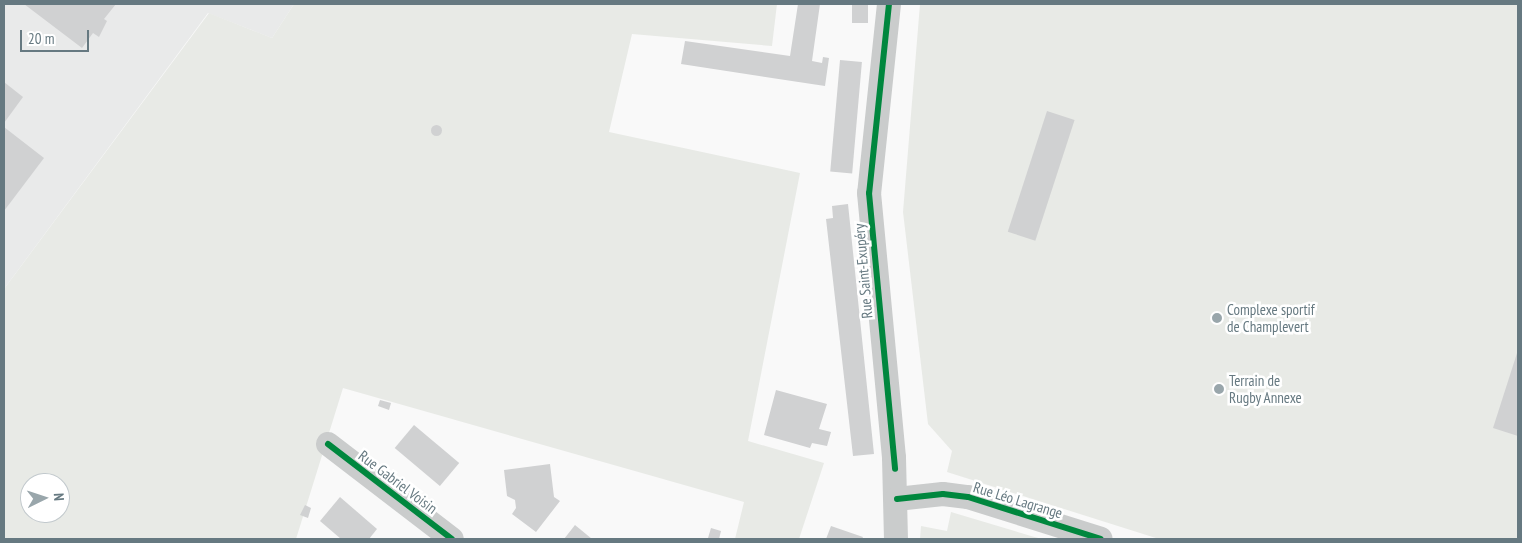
<!DOCTYPE html>
<html>
<head>
<meta charset="utf-8">
<style>
  body { margin:0 }
  #map { position:relative; width:1522px; height:543px; overflow:hidden; background:#f9f9f9; font-family:"PT Sans Narrow",sans-serif }
  div>[style] { position:absolute }
  .built>* { inset:0; background:#e9eaea }
  .green>* { inset:0; background:#e8eae6 }
  .building>* { inset:0; background:#d0d1d2; transform-origin:0 0 }
  .round { border-radius:50% }
  .street>* { height:24px; margin:-12px; padding:0 12px; transform-origin:12px; border-radius:12px; background:#cacccc }
  .cycleway>* { height:6px; margin:-3px; padding:0 3px; transform-origin:3px; border-radius:3px; background:#00873e }
  .dots>* { width:14px; height:14px; translate:-50% -50%; box-sizing:border-box; border:2px solid #fff; border-radius:50% }
  span { translate:-50% -50%; white-space:nowrap; text-align:center; line-height:1.15; -webkit-text-stroke:5px #fff; paint-order:stroke }
  .street-label { font-size:15px; color:#667981 }
  .poi-label { font-size:15px; color:#667981 }
  .left { translate:0 -50%; text-align:left }
  .frame { position:absolute; inset:0; border:5px solid #667981; pointer-events:none }
  .north { position:absolute; left:20px; top:473px; width:50px; height:50px; box-sizing:border-box; background:#fff; border:1px solid #c2c9cd; border-radius:50%; rotate:86deg; font-size:14px; font-weight:700; line-height:20px; text-align:center; color:#667981 }
  .north::after { content:''; display:block; margin:auto; width:18px; height:22px; background:#99a6ab; clip-path:polygon(50% 0,100% 100%,50% 72%,0 100%) }
  .scale { position:absolute; left:20px; top:30px; width:69px; height:22px; box-sizing:border-box; border:2px solid #667981; border-top:0; padding-left:6px; font-size:15px; line-height:18px; white-space:nowrap; color:#667981; -webkit-text-stroke:4px #fff; paint-order:stroke }
</style>
</head>
<body>
<div id="map">
  <div class="built">
    <i style="clip-path:polygon(4px 4px,294px 4px,272px 38px,208px 13px,4px 289px)"></i>
  </div>
  <div class="green">
    <i style="clip-path:polygon(evenodd,294px 4px,777px 4px,772px 46px,632px 34px,609px 132px,800px 173px,748px 441px,824px 463px,799px 539px,735px 539px,744px 502px,343px 388px,296px 539px,4px 539px,4px 289px,209px 13px,272px 38px,294px 4px,30px 483px,60px 483px,60px 513px,30px 513px,30px 483px)"></i>
    <i style="clip-path:polygon(920px 4px,1518px 4px,1518px 539px,1159px 539px,947px 472px,952px 451px,928px 424px,903px 212px)"></i>
    <i style="clip-path:polygon(951px 512px,1031px 536px,1042px 539px,920px 539px,921px 526px,947px 531px)"></i>
  </div>
  <div class="building">
    <i style="clip-path:polygon(24px 4px,116px 4px,104px 19px,107px 21px,99px 37px,93px 33px,82px 48px)"></i>
    <i style="clip-path:polygon(798px 4px,820px 4px,812px 61px,822px 63px,823px 57px,829px 58px,825px 86px,681px 64px,685px 41px,790px 56px)"></i>
    <i style="left:852px;top:4px;width:16px;height:19px"></i>
    <i style="left:840px;top:60px;width:22px;height:112px;rotate:5deg"></i>
    <i style="clip-path:polygon(4px 82px,23px 97px,4px 123px)"></i>
    <i style="left:1047px;top:111px;width:29px;height:127px;rotate:18deg"></i>
    <i class="round" style="left:430.5px;top:124.5px;width:11px;height:11px"></i>
    <i style="clip-path:polygon(4px 127px,44px 158px,4px 211px)"></i>
    <i style="clip-path:polygon(848px 204px,874px 454px,853px 456px,826px 219px,833px 218px,832px 206px)"></i>
    <i style="clip-path:polygon(1518px 350px,1518px 436px,1493px 428px)"></i>
    <i style="clip-path:polygon(776px 390px,827px 404px,819px 429px,831px 432px,827px 446px,812px 443px,810px 448px,764px 435px)"></i>
    <i style="clip-path:polygon(380px 400px,391px 403px,389px 410px,378px 406px)"></i>
    <i style="left:414px;top:425px;width:59px;height:30px;rotate:40deg"></i>
    <i style="clip-path:polygon(550px 464px,554px 497px,560px 501px,536px 532px,512px 514px,516px 508px,515px 500px,507px 496px,504px 470px)"></i>
    <i style="clip-path:polygon(340px 497px,377px 529px,369px 539px,341px 539px,320px 521px)"></i>
    <i style="clip-path:polygon(305px 505px,311px 508px,308px 518px,300px 515px)"></i>
    <i style="clip-path:polygon(575px 525px,592px 539px,564px 539px)"></i>
    <i style="clip-path:polygon(831px 526px,863px 537px,862px 539px,826px 539px)"></i>
    <i style="clip-path:polygon(711px 528px,721px 531px,719px 539px,708px 538px)"></i>
  </div>
  <div class="street">
    <i style="left:889px;top:4px;width:190px;rotate:96deg"></i>
    <i style="left:869px;top:193px;width:266px;rotate:84.6deg"></i>
    <i style="left:894px;top:458px;width:81px;rotate:88.6deg"></i>
    <i style="left:328px;top:444px;width:156px;rotate:37.5deg"></i>
    <i style="left:897px;top:499px;width:46px;rotate:-6.2deg"></i>
    <i style="left:943px;top:494px;width:25px;rotate:7deg"></i>
    <i style="left:968px;top:497px;width:139px;rotate:17.5deg"></i>
  </div>
  <div class="cycleway">
    <i style="left:889px;top:4px;width:190px;rotate:96deg"></i>
    <i style="left:869px;top:193px;width:277px;rotate:84.6deg"></i>
    <i style="left:328px;top:444px;width:156px;rotate:37.5deg"></i>
    <i style="left:897px;top:499px;width:46px;rotate:-6.2deg"></i>
    <i style="left:943px;top:494px;width:25px;rotate:7deg"></i>
    <i style="left:968px;top:497px;width:139px;rotate:17.5deg"></i>
  </div>
  <div class="dots">
    <i style="left:1217px;top:318px;background:#99a6ab"></i>
    <i style="left:1219px;top:389px;background:#99a6ab"></i>
  </div>
  <div class="street-label">
    <span style="left:863px;top:271px;rotate:-95deg">Rue Saint-Exupéry</span>
    <span style="left:398px;top:482px;rotate:37deg">Rue Gabriel Voisin</span>
    <span style="left:1018px;top:500px;rotate:17deg">Rue Léo Lagrange</span>
  </div>
  <div class="poi-label">
    <span class="left" style="left:1227px;top:318px">Complexe sportif<br>de Champlevert</span>
    <span class="left" style="left:1229px;top:389px">Terrain de<br>Rugby Annexe</span>
  </div>
  <div class="frame"></div>
  <div class="north">N</div>
  <div class="scale">20 m</div>
</div>
</body>
</html>
